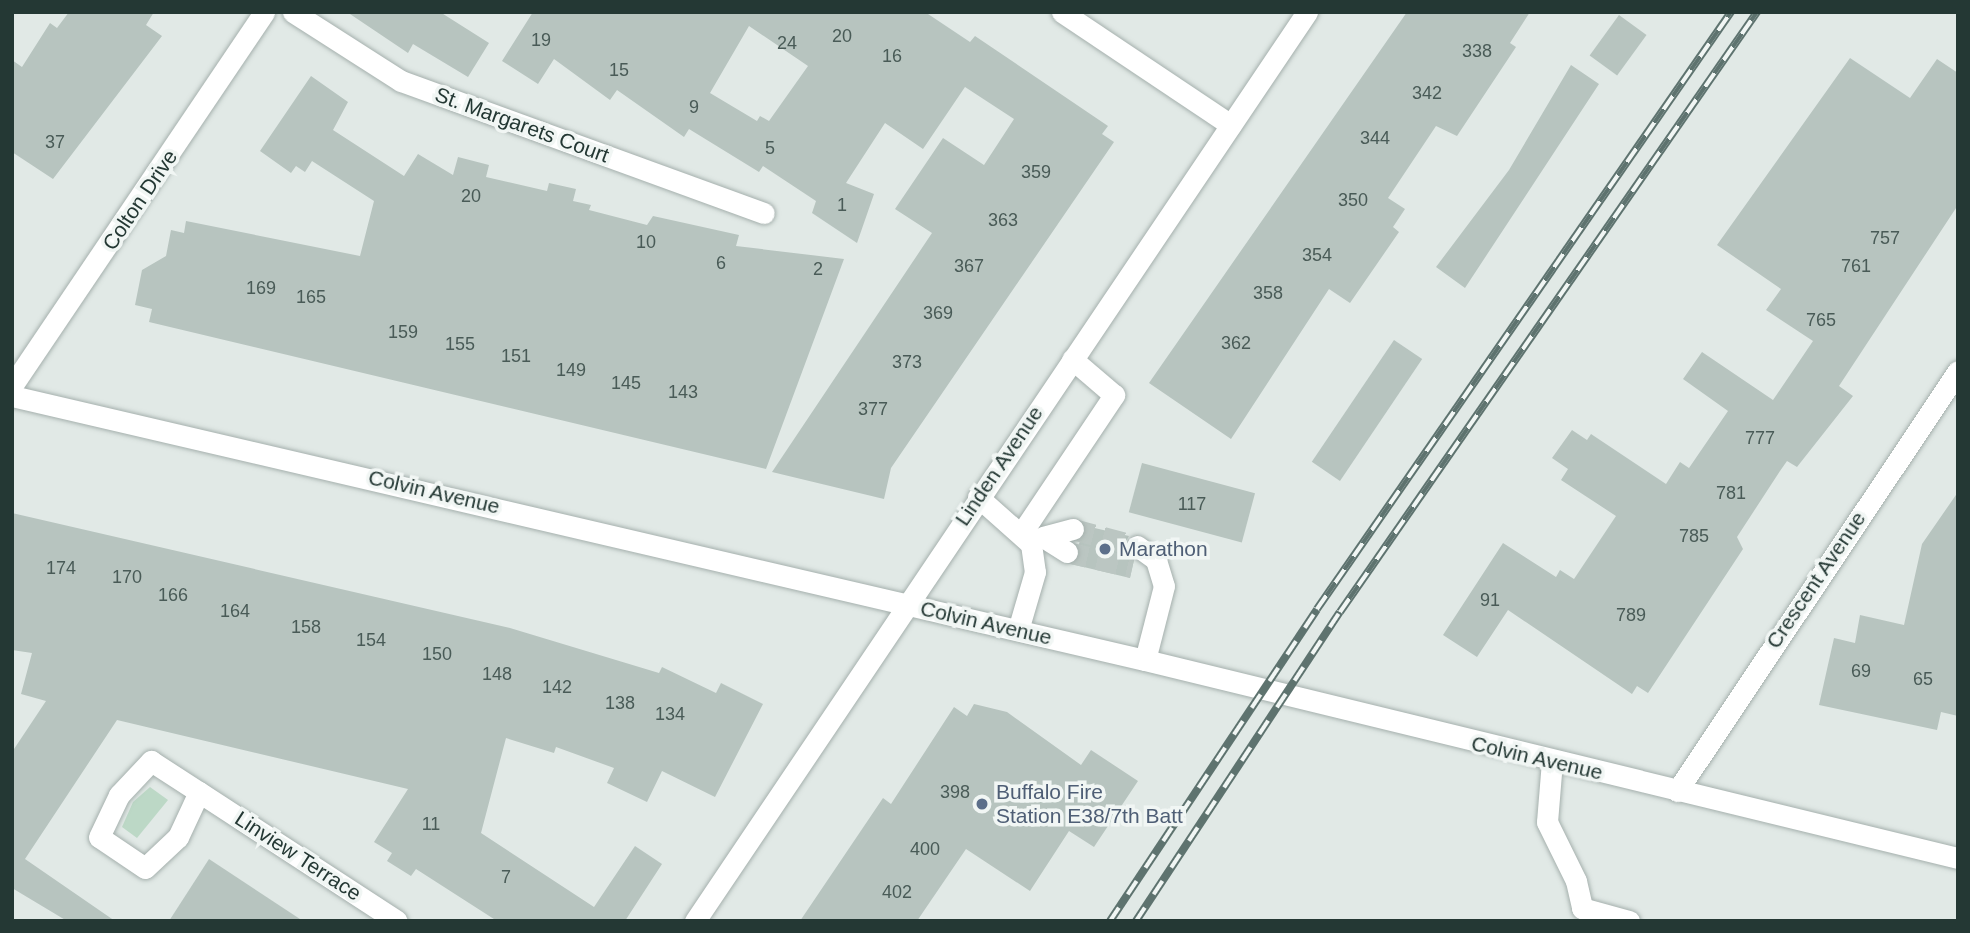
<!DOCTYPE html>
<html>
<head>
<meta charset="utf-8">
<style>
  body { margin:0 }
  #map { position:relative; width:1970px; height:933px; overflow:hidden; background:#e1e9e6; font-family:Arial,sans-serif }
  div>[style] { position:absolute }
  .green>* { inset:0; background:#bcd8c6 }
  .building>* { inset:0; background:#b7c4bf; transform-origin:0 0 }
  .minor-tunnel>* { height:21px; margin-top:-10.5px; transform-origin:0; background:repeating-linear-gradient(90deg,#bbc6c2 0 21px,transparent 0 31px) }
  .roads { filter:drop-shadow(0 0 2px #a5b0ad) drop-shadow(0 0 2px #a5b0ad) }
  .minor>* { height:21px; margin:-10.5px; padding:0 10.5px; transform-origin:10.5px; border-radius:10.5px; background:#fff }
  .rail>* { height:8px; margin-top:-4px; transform-origin:0; background:repeating-linear-gradient(90deg,#f1f6f4 0 16px,#5e736f 0 32px); box-sizing:border-box; border-block:2px solid #5e736f }
  .dots>* { width:19px; height:19px; translate:-50% -50%; box-sizing:border-box; border:4px solid #f1f6f4; border-radius:50% }
  span { translate:-50% -50%; white-space:nowrap; text-align:center; line-height:1.15; -webkit-text-stroke:7px #f1f6f4; paint-order:stroke }
  .number-label { font-size:18px; color:#495b57 }
  .number-label span { -webkit-text-stroke-width:0 }
  .street-label { font-size:21px; color:#243834 }
  .service-label { font-size:21px; color:#4e5e75 }
  .left { translate:0 -50%; text-align:left }
  .frame { position:absolute; inset:0; border:14px solid #243834; pointer-events:none }
</style>
</head>
<body>
<div id="map">
  <div class="green">
    <i style="clip-path:polygon(150px 787px,168px 800px,137px 838px,122px 827px,133px 802px)"></i>
  </div>
  <div class="building">
    <i style="clip-path:polygon(69px 12px,154px 12px,146px 25px,162px 36px,53px 179px,12px 152px,12px 60px,22px 67px,50px 23px,57px 28px)"></i>
    <i style="clip-path:polygon(347px 12px,440px 12px,489px 43px,468px 77px,413px 44px,408px 53px)"></i>
    <i style="clip-path:polygon(evenodd,533px 12px,925px 12px,970px 42px,975px 36px,1108px 126px,1102px 134px,1114px 142px,891px 468px,884px 499px,772px 472px,932px 233px,895px 209px,943px 138px,984px 165px,1014px 119px,965px 87px,923px 149px,885px 123px,846px 183px,874px 194px,857px 243px,812px 213px,816px 201px,763px 166px,759px 172px,689px 129px,684px 137px,617px 90px,610px 100px,554px 59px,538px 84px,502px 61px,533px 12px,749px 26px,808px 66px,769px 121px,760px 116px,757px 121px,710px 93px,749px 26px)"></i>
    <i style="clip-path:polygon(1407px 12px,1530px 12px,1510px 43px,1516px 47px,1457px 136px,1436px 126px,1388px 198px,1405px 209px,1393px 227px,1399px 232px,1350px 303px,1329px 289px,1231px 439px,1149px 383px)"></i>
    <i style="left:1619px;top:15px;width:34px;height:50px;rotate:36deg"></i>
    <i style="clip-path:polygon(1850px 58px,1910px 98px,1937px 59px,1958px 73px,1958px 205px,1839px 386px,1853px 396px,1797px 467px,1787px 461px,1780px 471px,1737px 537px,1743px 549px,1648px 693px,1637px 686px,1632px 694px,1508px 610px,1477px 657px,1443px 635px,1503px 543px,1556px 577px,1560px 570px,1574px 579px,1616px 516px,1561px 480px,1568px 469px,1552px 458px,1572px 430px,1587px 440px,1591px 434px,1666px 484px,1680px 462px,1689px 468px,1728px 411px,1683px 379px,1702px 352px,1773px 400px,1813px 341px,1766px 310px,1781px 289px,1717px 245px)"></i>
    <i style="clip-path:polygon(1571px 65px,1599px 84px,1465px 288px,1436px 267px,1509px 170px)"></i>
    <i style="clip-path:polygon(311px 76px,348px 102px,333px 130px,404px 176px,418px 154px,453px 175px,458px 157px,489px 165px,486px 177px,547px 191px,549px 183px,576px 189px,573px 201px,591px 205px,589px 210px,647px 225px,653px 216px,739px 235px,736px 246px,844px 259px,766px 469px,149px 322px,152px 309px,135px 305px,142px 270px,166px 256px,171px 230px,184px 233px,186px 221px,360px 256px,374px 201px,312px 161px,305px 172px,296px 166px,291px 173px,260px 151px)"></i>
    <i style="left:1394px;top:340px;width:34px;height:147px;rotate:34deg"></i>
    <i style="left:1142px;top:463px;width:117px;height:51px;rotate:15deg"></i>
    <i style="clip-path:polygon(1958px 492px,1958px 716px,1941px 712px,1937px 730px,1819px 705px,1834px 638px,1855px 643px,1860px 615px,1904px 625px,1922px 544px)"></i>
    <i style="clip-path:polygon(12px 513px,510px 628px,659px 673px,662px 667px,716px 693px,721px 683px,763px 704px,715px 797px,662px 771px,647px 802px,607px 783px,614px 768px,556px 747px,554px 753px,506px 738px,481px 833px,594px 907px,635px 846px,662px 864px,625px 921px,497px 921px,416px 869px,411px 876px,387px 861px,392px 853px,374px 842px,408px 789px,117px 720px,25px 859px,115px 921px,67px 921px,12px 888px,12px 752px,46px 701px,21px 694px,32px 653px,12px 650px)"></i>
    <i style="clip-path:polygon(1086px 526px,1129px 536px,1124px 545px,1134px 560px,1130px 578px,1071px 564px)"></i>
    <i style="clip-path:polygon(974px 704px,1007px 712px,1081px 765px,1091px 750px,1138px 781px,1094px 847px,1069px 831px,1030px 891px,966px 849px,917px 921px,800px 921px,883px 798px,891px 804px,954px 707px,967px 716px)"></i>
    <i style="clip-path:polygon(209px 859px,303px 921px,169px 921px)"></i>
  </div>
  <div class="minor-tunnel">
    <i style="left:1073px;top:529px;width:66px;rotate:14.9deg"></i>
    <i style="left:1067px;top:552px;width:67px;rotate:13deg"></i>
  </div>
  <div class="roads">
    <div class="minor">
      <i style="left:293px;top:12px;width:128px;rotate:32.6deg"></i>
      <i style="left:401px;top:81px;width:386px;rotate:20deg"></i>
      <i style="left:1062px;top:12px;width:203px;rotate:33.8deg"></i>
      <i style="left:12px;top:386px;width:451px;rotate:-56deg"></i>
      <i style="left:12px;top:396px;width:1163px;rotate:13.12deg"></i>
      <i style="left:1145px;top:660px;width:837px;rotate:13.69deg"></i>
      <i style="left:978px;top:497px;width:71px;rotate:41.6deg"></i>
      <i style="left:1031px;top:544px;width:28px;rotate:82deg"></i>
      <i style="left:1035px;top:572px;width:60px;rotate:106.3deg"></i>
      <i style="left:1023px;top:531px;width:164px;rotate:-56.2deg"></i>
      <i style="left:1114px;top:395px;width:55px;rotate:-139.4deg"></i>
      <i style="left:1137px;top:546px;width:24px;rotate:36deg"></i>
      <i style="left:1156px;top:560px;width:27px;rotate:73deg"></i>
      <i style="left:1164px;top:586px;width:76px;rotate:104.4deg"></i>
      <i style="left:1067px;top:552px;width:28px;rotate:-148deg"></i>
      <i style="left:1043px;top:537px;width:31px;rotate:-15deg"></i>
      <i style="left:1552px;top:761px;width:61px;rotate:94.7deg"></i>
      <i style="left:1547px;top:822px;width:66px;rotate:63.8deg"></i>
      <i style="left:1576px;top:881px;width:28px;rotate:77deg"></i>
      <i style="left:1582px;top:908px;width:49px;rotate:15.5deg"></i>
      <i style="left:1677px;top:791px;width:505px;rotate:-56.22deg"></i>
      <i style="left:199px;top:792px;width:50px;rotate:115deg"></i>
      <i style="left:178px;top:837px;width:45px;rotate:136.8deg"></i>
      <i style="left:145px;top:868px;width:55px;rotate:-146deg"></i>
      <i style="left:99px;top:837px;width:47px;rotate:-64.5deg"></i>
      <i style="left:119px;top:795px;width:47px;rotate:-46.7deg"></i>
      <i style="left:151px;top:761px;width:57px;rotate:32.9deg"></i>
      <i style="left:199px;top:792px;width:236px;rotate:33.1deg"></i>
      <i style="left:695px;top:921px;width:1096px;rotate:-56.05deg"></i>
    </div>
  </div>
  <div class="rail">
    <i style="left:1110px;top:921px;width:374px;rotate:-56.4deg"></i>
    <i style="left:1317px;top:609px;width:727px;rotate:-55.26deg"></i>
    <i style="left:1136px;top:921px;width:370px;rotate:-56.6deg"></i>
    <i style="left:1340px;top:612px;width:731px;rotate:-55.2deg"></i>
  </div>
  <div class="dots">
    <i style="left:1105px;top:549px;background:#5c6f8a"></i>
    <i style="left:982px;top:804px;background:#5c6f8a"></i>
  </div>
  <div class="number-label">
    <span style="left:842px;top:36px">20</span>
    <span style="left:541px;top:40px">19</span>
    <span style="left:787px;top:43px">24</span>
    <span style="left:1477px;top:51px">338</span>
    <span style="left:892px;top:56px">16</span>
    <span style="left:619px;top:70px">15</span>
    <span style="left:1427px;top:93px">342</span>
    <span style="left:694px;top:107px">9</span>
    <span style="left:1375px;top:138px">344</span>
    <span style="left:55px;top:142px">37</span>
    <span style="left:770px;top:148px">5</span>
    <span style="left:1036px;top:172px">359</span>
    <span style="left:471px;top:196px">20</span>
    <span style="left:1353px;top:200px">350</span>
    <span style="left:842px;top:205px">1</span>
    <span style="left:1003px;top:220px">363</span>
    <span style="left:1885px;top:238px">757</span>
    <span style="left:646px;top:242px">10</span>
    <span style="left:1317px;top:255px">354</span>
    <span style="left:721px;top:263px">6</span>
    <span style="left:969px;top:266px">367</span>
    <span style="left:1856px;top:266px">761</span>
    <span style="left:818px;top:269px">2</span>
    <span style="left:261px;top:288px">169</span>
    <span style="left:1268px;top:293px">358</span>
    <span style="left:311px;top:297px">165</span>
    <span style="left:938px;top:313px">369</span>
    <span style="left:1821px;top:320px">765</span>
    <span style="left:403px;top:332px">159</span>
    <span style="left:1236px;top:343px">362</span>
    <span style="left:460px;top:344px">155</span>
    <span style="left:516px;top:356px">151</span>
    <span style="left:907px;top:362px">373</span>
    <span style="left:571px;top:370px">149</span>
    <span style="left:626px;top:383px">145</span>
    <span style="left:683px;top:392px">143</span>
    <span style="left:873px;top:409px">377</span>
    <span style="left:1760px;top:438px">777</span>
    <span style="left:1731px;top:493px">781</span>
    <span style="left:1192px;top:504px">117</span>
    <span style="left:1694px;top:536px">785</span>
    <span style="left:61px;top:568px">174</span>
    <span style="left:127px;top:577px">170</span>
    <span style="left:173px;top:595px">166</span>
    <span style="left:1490px;top:600px">91</span>
    <span style="left:235px;top:611px">164</span>
    <span style="left:1631px;top:615px">789</span>
    <span style="left:306px;top:627px">158</span>
    <span style="left:371px;top:640px">154</span>
    <span style="left:437px;top:654px">150</span>
    <span style="left:1861px;top:671px">69</span>
    <span style="left:497px;top:674px">148</span>
    <span style="left:1923px;top:679px">65</span>
    <span style="left:557px;top:687px">142</span>
    <span style="left:620px;top:703px">138</span>
    <span style="left:670px;top:714px">134</span>
    <span style="left:955px;top:792px">398</span>
    <span style="left:431px;top:824px">11</span>
    <span style="left:925px;top:849px">400</span>
    <span style="left:506px;top:877px">7</span>
    <span style="left:897px;top:892px">402</span>
  </div>
  <div class="street-label">
    <span style="left:522px;top:125px;rotate:20deg">St. Margarets Court</span>
    <span style="left:140px;top:200px;rotate:-56deg">Colton Drive</span>
    <span style="left:999px;top:466px;rotate:-56deg">Linden Avenue</span>
    <span style="left:434px;top:492px;rotate:13deg">Colvin Avenue</span>
    <span style="left:1816px;top:580px;rotate:-56deg">Crescent Avenue</span>
    <span style="left:986px;top:623px;rotate:13deg">Colvin Avenue</span>
    <span style="left:1537px;top:758px;rotate:13deg">Colvin Avenue</span>
    <span style="left:298px;top:856px;rotate:33deg">Linview Terrace</span>
  </div>
  <div class="service-label">
    <span class="left" style="left:1119px;top:549px">Marathon</span>
    <span class="left" style="left:996px;top:804px">Buffalo Fire<br>Station E38/7th Batt</span>
  </div>
  <div class="frame"></div>
</div>
</body>
</html>
